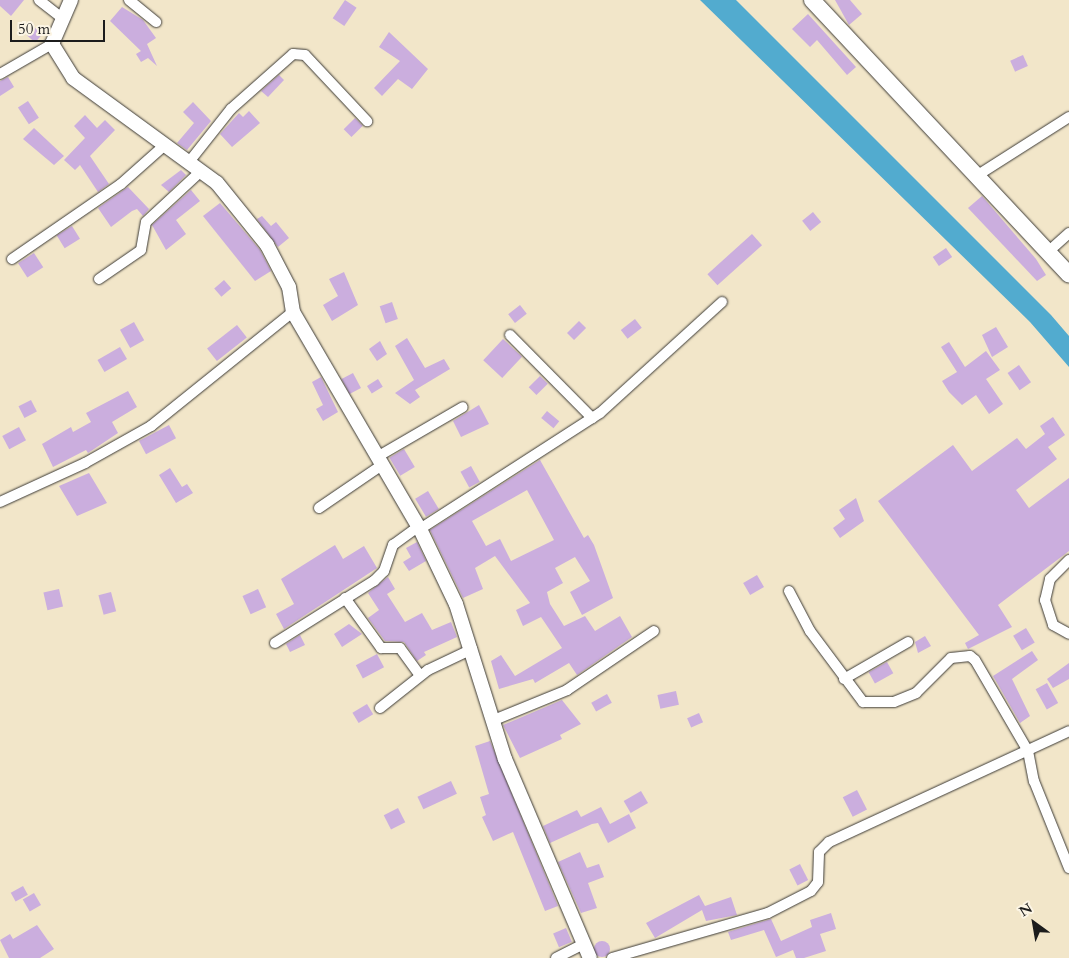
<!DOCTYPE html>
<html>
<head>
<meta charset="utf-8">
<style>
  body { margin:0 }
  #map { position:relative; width:1069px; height:958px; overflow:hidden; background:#f2e6c9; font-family:Cardo,serif }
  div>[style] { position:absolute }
  .water>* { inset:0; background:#52abcf }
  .building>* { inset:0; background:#cbaede; transform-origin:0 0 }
  .round { border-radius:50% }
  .roads { filter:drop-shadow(0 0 1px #3c3a36) drop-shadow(0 0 1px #3c3a36) }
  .street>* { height:10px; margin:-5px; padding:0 5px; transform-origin:5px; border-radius:5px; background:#fff }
  .secondary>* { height:14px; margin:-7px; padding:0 7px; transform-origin:7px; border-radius:7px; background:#fff }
  .primary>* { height:16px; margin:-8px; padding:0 8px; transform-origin:8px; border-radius:8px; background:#fff }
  span { translate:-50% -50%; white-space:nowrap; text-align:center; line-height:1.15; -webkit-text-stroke:4px #fcf5e5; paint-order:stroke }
  .north { position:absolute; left:1009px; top:898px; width:50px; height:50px; -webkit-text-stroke:4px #fcf5e5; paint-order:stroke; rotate:328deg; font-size:14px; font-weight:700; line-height:20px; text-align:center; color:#1c1c1c }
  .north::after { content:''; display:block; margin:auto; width:18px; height:22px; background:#1c1c1c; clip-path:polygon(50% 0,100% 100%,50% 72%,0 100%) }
  .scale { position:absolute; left:10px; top:20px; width:95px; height:22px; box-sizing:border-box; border:2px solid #1c1c1c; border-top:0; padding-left:6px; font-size:15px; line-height:18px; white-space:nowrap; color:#1c1c1c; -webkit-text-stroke:4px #fcf5e5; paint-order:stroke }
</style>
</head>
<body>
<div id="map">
  <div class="water">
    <i style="clip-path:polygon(700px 0,736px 0,1051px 315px,1069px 336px,1069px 367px,1030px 322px)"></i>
  </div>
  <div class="building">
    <i style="clip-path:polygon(0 0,24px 0,11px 16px,0 6px)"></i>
    <i style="left:345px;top:0;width:14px;height:22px;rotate:34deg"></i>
    <i style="clip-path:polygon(835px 0,850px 0,862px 14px,849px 25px)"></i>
    <i style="clip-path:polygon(122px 7px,143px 20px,156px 38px,147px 44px,157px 66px,148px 58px,141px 62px,136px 54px,141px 51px,110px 21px)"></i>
    <i style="clip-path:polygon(808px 14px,856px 67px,847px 75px,817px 40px,810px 47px,792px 29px)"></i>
    <i style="left:34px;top:27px;width:11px;height:11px;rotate:41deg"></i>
    <i style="clip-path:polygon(389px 32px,428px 69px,412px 89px,398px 79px,382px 96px,374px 88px,400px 61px,379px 47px)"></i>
    <i style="left:1023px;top:55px;width:12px;height:14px;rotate:66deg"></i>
    <i style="clip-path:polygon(279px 75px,284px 80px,268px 97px,261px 91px)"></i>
    <i style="clip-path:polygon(8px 77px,14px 87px,0 96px,0 81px)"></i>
    <i style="left:28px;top:101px;width:20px;height:12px;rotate:57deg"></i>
    <i style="clip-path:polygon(193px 102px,211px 121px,187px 150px,177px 143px,194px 123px,183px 112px)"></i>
    <i style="clip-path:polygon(249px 111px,260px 123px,232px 147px,220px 134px,239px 113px,243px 117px)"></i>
    <i style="clip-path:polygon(85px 115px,97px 128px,105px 120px,115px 130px,90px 156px,109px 184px,98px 192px,80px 165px,75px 170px,64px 160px,85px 138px,74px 126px)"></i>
    <i style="left:355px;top:118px;width:11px;height:16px;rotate:45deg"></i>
    <i style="clip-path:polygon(34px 128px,64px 156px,54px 165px,23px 139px)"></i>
    <i style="clip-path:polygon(181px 170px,186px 175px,169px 192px,161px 185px)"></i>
    <i style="clip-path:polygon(128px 187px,149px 209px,143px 216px,137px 209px,132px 211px,111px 227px,98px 208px)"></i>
    <i style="clip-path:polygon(191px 190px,200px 201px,176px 220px,186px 234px,166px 250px,152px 225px)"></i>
    <i style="clip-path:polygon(982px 196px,1036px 259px,1046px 275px,1037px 281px,968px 208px)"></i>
    <i style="clip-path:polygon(220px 203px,260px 250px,271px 271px,255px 281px,203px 216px)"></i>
    <i style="left:813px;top:212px;width:13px;height:14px;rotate:51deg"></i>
    <i style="clip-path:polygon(262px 216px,271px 226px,276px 222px,289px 238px,278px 247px,257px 219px)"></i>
    <i style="left:72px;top:226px;width:15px;height:18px;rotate:58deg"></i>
    <i style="left:752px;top:234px;width:15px;height:60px;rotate:48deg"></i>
    <i style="left:946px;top:248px;width:11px;height:16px;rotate:56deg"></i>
    <i style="left:34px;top:253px;width:17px;height:19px;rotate:57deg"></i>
    <i style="clip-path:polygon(344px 272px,358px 305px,332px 321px,323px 305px,338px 296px,329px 279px)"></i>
    <i style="left:224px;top:280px;width:11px;height:13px;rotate:49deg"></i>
    <i style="left:392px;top:302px;width:18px;height:13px;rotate:71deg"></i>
    <i style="left:520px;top:305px;width:11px;height:15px;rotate:52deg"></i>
    <i style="left:635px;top:319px;width:11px;height:18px;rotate:52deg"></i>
    <i style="left:579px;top:321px;width:10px;height:17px;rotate:45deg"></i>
    <i style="left:134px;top:322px;width:21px;height:16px;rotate:61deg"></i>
    <i style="left:237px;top:325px;width:16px;height:38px;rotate:52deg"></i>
    <i style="clip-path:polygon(996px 327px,1008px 347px,992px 357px,982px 335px)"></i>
    <i style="clip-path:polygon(407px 338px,425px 368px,444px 359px,450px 369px,415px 390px,420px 397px,410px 404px,395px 393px,414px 380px,395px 346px)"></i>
    <i style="left:503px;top:339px;width:26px;height:29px;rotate:43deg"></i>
    <i style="clip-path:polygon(380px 341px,387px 354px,377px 361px,369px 349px)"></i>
    <i style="clip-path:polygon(949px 342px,965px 367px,986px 351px,1000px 370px,986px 379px,1003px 404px,989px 414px,976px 395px,962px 405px,949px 392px,942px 381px,957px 372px,941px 347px)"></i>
    <i style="left:120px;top:347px;width:14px;height:26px;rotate:60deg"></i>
    <i style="left:1019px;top:365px;width:21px;height:14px;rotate:55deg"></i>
    <i style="left:353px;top:373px;width:17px;height:13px;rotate:62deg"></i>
    <i style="left:540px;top:376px;width:11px;height:16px;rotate:45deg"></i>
    <i style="clip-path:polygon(321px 377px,338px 412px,323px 421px,316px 409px,323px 405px,312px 382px)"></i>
    <i style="left:378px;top:379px;width:9px;height:13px;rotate:58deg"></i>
    <i style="clip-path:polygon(128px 391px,137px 407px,112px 422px,118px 433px,88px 453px,86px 450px,53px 467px,42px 444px,71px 427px,73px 432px,91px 422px,86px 413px)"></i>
    <i style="left:31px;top:400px;width:13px;height:14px;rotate:63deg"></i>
    <i style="clip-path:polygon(479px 405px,489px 424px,461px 437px,453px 421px)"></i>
    <i style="left:547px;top:411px;width:16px;height:9px;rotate:40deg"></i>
    <i style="clip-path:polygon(1053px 417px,1065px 435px,1048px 447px,1057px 459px,1016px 490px,1029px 508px,1069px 478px,1069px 551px,998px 605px,1012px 627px,968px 649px,965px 643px,979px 635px,878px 501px,953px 445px,972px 471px,1017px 438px,1026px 449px,1045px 434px,1040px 426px)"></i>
    <i style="left:169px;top:425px;width:15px;height:34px;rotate:62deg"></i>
    <i style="left:19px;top:427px;width:15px;height:19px;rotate:62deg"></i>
    <i style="left:404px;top:449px;width:21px;height:17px;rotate:59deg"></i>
    <i style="clip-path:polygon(evenodd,540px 460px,584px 538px,588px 535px,594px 545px,613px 598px,582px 615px,570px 592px,590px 581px,575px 557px,555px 568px,563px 583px,547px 592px,550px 604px,564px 626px,585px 616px,595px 631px,620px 616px,632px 637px,577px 675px,569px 663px,535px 683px,533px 679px,499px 689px,491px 661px,501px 655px,515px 676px,562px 648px,541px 617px,523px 626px,516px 610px,530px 603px,495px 556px,475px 568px,483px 589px,463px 598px,430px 530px,540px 460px,527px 490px,554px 540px,511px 561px,500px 539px,486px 546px,472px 521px,527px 490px)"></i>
    <i style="left:471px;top:466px;width:18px;height:12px;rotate:61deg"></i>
    <i style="clip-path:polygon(170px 468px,182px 487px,187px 484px,193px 493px,176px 503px,159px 475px)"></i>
    <i style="clip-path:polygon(89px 473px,107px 503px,77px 516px,59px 486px)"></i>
    <i style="left:428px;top:491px;width:21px;height:15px;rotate:59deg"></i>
    <i style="clip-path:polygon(856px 498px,864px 521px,840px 538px,833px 528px,845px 519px,839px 510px)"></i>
    <i style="clip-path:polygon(417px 542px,426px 561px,409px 571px,403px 562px,411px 557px,406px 548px)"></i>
    <i style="clip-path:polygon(335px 545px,343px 559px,364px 546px,377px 568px,284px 629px,276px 614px,294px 604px,281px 579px)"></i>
    <i style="left:757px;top:575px;width:14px;height:16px;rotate:60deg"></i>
    <i style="clip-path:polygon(388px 577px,395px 589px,387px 594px,405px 622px,422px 613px,432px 630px,451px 622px,457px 637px,424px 652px,426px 655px,417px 661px,404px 642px,385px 641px,368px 618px,379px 610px,368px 593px)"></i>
    <i style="left:59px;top:589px;width:18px;height:16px;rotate:77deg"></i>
    <i style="left:258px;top:589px;width:20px;height:17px;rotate:66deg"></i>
    <i style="left:111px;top:592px;width:20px;height:13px;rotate:75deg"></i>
    <i style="clip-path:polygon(349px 624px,362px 634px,342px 647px,334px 634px)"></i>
    <i style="left:1026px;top:628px;width:17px;height:15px;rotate:59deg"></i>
    <i style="clip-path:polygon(300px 635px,305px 645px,290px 652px,286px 644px)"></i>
    <i style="clip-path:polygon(925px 636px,931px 646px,918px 653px,915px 642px)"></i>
    <i style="clip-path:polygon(1032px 651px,1038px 660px,1012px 679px,1030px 716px,1020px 723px,993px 676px)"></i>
    <i style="left:377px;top:654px;width:15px;height:24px;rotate:62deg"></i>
    <i style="left:887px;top:662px;width:13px;height:21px;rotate:61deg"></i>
    <i style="clip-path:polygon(1069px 663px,1069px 679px,1053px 688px,1047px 679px)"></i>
    <i style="left:1047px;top:683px;width:23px;height:13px;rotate:61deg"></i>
    <i style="left:676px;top:691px;width:14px;height:19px;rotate:78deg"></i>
    <i style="left:607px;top:694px;width:10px;height:18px;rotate:61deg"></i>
    <i style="clip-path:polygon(562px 700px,581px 724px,560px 735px,562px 739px,520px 758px,503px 725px)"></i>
    <i style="left:367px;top:704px;width:12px;height:17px;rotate:59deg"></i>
    <i style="left:699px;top:713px;width:10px;height:13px;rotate:66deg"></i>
    <i style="clip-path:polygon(490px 741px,558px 906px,545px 911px,513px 832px,493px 841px,482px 817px,486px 815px,480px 797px,489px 794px,475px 746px)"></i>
    <i style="left:451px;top:781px;width:14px;height:37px;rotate:65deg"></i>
    <i style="left:857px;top:790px;width:22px;height:16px;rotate:63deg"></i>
    <i style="left:641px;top:791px;width:14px;height:20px;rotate:60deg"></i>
    <i style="clip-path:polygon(601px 807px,610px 824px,629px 814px,636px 828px,608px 843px,598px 823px,592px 824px,550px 843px,543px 826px,577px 810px,581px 817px)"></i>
    <i style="left:398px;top:808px;width:16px;height:16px;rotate:63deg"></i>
    <i style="clip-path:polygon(580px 852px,587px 868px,599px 864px,604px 877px,588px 883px,597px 908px,581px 913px,558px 862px)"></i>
    <i style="left:800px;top:864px;width:18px;height:12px;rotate:63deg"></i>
    <i style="left:23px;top:886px;width:10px;height:14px;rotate:61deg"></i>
    <i style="left:34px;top:893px;width:14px;height:13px;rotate:60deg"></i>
    <i style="clip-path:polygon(699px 895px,705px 906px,731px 897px,737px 915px,706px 921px,702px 910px,655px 938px,646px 923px)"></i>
    <i style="clip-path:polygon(831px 913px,836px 929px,820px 934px,826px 951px,804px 958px,796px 958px,793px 950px,776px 957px,764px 930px,731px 940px,728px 932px,771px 919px,781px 941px,812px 927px,810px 920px)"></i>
    <i style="clip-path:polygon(37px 925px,54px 949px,40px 958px,9px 958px,0 940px,10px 934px,13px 939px)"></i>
    <i style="left:566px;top:928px;width:15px;height:14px;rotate:67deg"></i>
    <i class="round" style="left:594px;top:941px;width:16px;height:16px"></i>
  </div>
  <div class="roads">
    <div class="street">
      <i style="left:39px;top:0;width:29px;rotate:38deg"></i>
      <i style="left:129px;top:0;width:35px;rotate:39deg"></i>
      <i style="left:0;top:74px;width:60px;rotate:-30deg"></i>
      <i style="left:189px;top:162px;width:68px;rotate:-51.6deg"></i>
      <i style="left:231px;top:109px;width:83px;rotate:-41.6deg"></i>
      <i style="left:293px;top:54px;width:12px;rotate:5deg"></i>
      <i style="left:305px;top:55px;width:91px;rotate:46.8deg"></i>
      <i style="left:978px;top:175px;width:108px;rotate:-32.5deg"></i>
      <i style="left:1049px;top:251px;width:27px;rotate:-42deg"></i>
      <i style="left:12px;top:259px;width:132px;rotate:-34.5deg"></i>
      <i style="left:121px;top:184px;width:59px;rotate:-41.6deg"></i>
      <i style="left:99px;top:279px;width:51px;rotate:-34.6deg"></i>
      <i style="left:141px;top:250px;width:28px;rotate:-80deg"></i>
      <i style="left:146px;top:222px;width:75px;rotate:-42.8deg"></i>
      <i style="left:510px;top:335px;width:117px;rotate:45.3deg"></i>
      <i style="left:377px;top:457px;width:99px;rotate:-30.2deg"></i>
      <i style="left:0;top:502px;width:94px;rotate:-24.6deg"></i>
      <i style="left:85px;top:463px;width:76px;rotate:-29.3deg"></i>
      <i style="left:151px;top:426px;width:182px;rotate:-38.8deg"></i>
      <i style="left:319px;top:508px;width:76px;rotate:-34.3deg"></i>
      <i style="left:420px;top:529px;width:214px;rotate:-32.8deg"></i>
      <i style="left:600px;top:413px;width:165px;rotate:-42.3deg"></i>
      <i style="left:1069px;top:560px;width:27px;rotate:135deg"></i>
      <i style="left:1050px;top:579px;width:22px;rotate:103deg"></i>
      <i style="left:1045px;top:600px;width:26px;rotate:72deg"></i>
      <i style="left:1053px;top:625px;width:18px;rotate:29deg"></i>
      <i style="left:789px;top:591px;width:45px;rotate:62.3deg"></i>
      <i style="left:810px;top:631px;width:89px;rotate:53.3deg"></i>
      <i style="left:863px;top:702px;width:31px"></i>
      <i style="left:894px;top:702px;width:24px;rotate:-22deg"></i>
      <i style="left:916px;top:693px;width:49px;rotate:-45deg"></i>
      <i style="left:951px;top:658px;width:19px;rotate:-6deg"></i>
      <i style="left:970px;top:656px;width:6px;rotate:39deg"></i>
      <i style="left:975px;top:660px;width:105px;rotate:59.8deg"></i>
      <i style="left:1028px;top:751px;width:31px;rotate:79deg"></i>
      <i style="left:1034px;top:781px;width:94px;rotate:68.1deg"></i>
      <i style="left:345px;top:598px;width:62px;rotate:54.2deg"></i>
      <i style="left:381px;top:648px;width:19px"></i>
      <i style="left:400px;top:648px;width:34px;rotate:54deg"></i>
      <i style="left:275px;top:643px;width:117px;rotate:-32.1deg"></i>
      <i style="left:374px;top:581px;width:14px;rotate:-45deg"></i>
      <i style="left:384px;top:571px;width:28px;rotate:-71deg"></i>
      <i style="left:393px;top:545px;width:31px;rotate:-36deg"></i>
      <i style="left:844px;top:679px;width:74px;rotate:-30deg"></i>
      <i style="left:380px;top:708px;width:61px;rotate:-38.4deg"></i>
      <i style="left:428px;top:670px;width:49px;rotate:-25.5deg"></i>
      <i style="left:494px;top:720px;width:79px;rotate:-22.3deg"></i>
      <i style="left:567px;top:690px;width:105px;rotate:-34.1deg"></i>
      <i style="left:556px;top:958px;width:31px;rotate:-27deg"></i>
      <i style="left:612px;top:958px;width:162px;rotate:-16.1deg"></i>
      <i style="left:768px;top:913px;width:48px;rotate:-27.1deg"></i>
      <i style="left:811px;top:891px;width:11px;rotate:-52deg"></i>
      <i style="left:818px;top:882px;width:30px;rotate:-88deg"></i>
      <i style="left:819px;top:852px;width:14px;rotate:-45deg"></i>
      <i style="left:829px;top:842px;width:264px;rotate:-24.8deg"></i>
    </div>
    <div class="secondary">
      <i style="left:71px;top:0;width:48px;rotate:113.4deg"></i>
      <i style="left:52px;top:44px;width:40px;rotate:58deg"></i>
      <i style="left:73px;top:78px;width:178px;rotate:36.1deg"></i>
      <i style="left:217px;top:183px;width:80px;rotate:51.1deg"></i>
      <i style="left:267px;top:245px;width:47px;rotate:62.4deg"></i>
      <i style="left:289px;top:287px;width:25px;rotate:81deg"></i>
      <i style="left:293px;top:312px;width:251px;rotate:59.7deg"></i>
      <i style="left:420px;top:529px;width:83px;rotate:64.4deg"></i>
      <i style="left:456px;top:604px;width:163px;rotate:72.5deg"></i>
      <i style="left:505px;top:759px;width:216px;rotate:66.9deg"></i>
    </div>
    <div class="primary">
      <i style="left:812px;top:0;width:376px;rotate:46.9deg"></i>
    </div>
  </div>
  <div class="north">N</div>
  <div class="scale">50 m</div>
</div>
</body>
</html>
